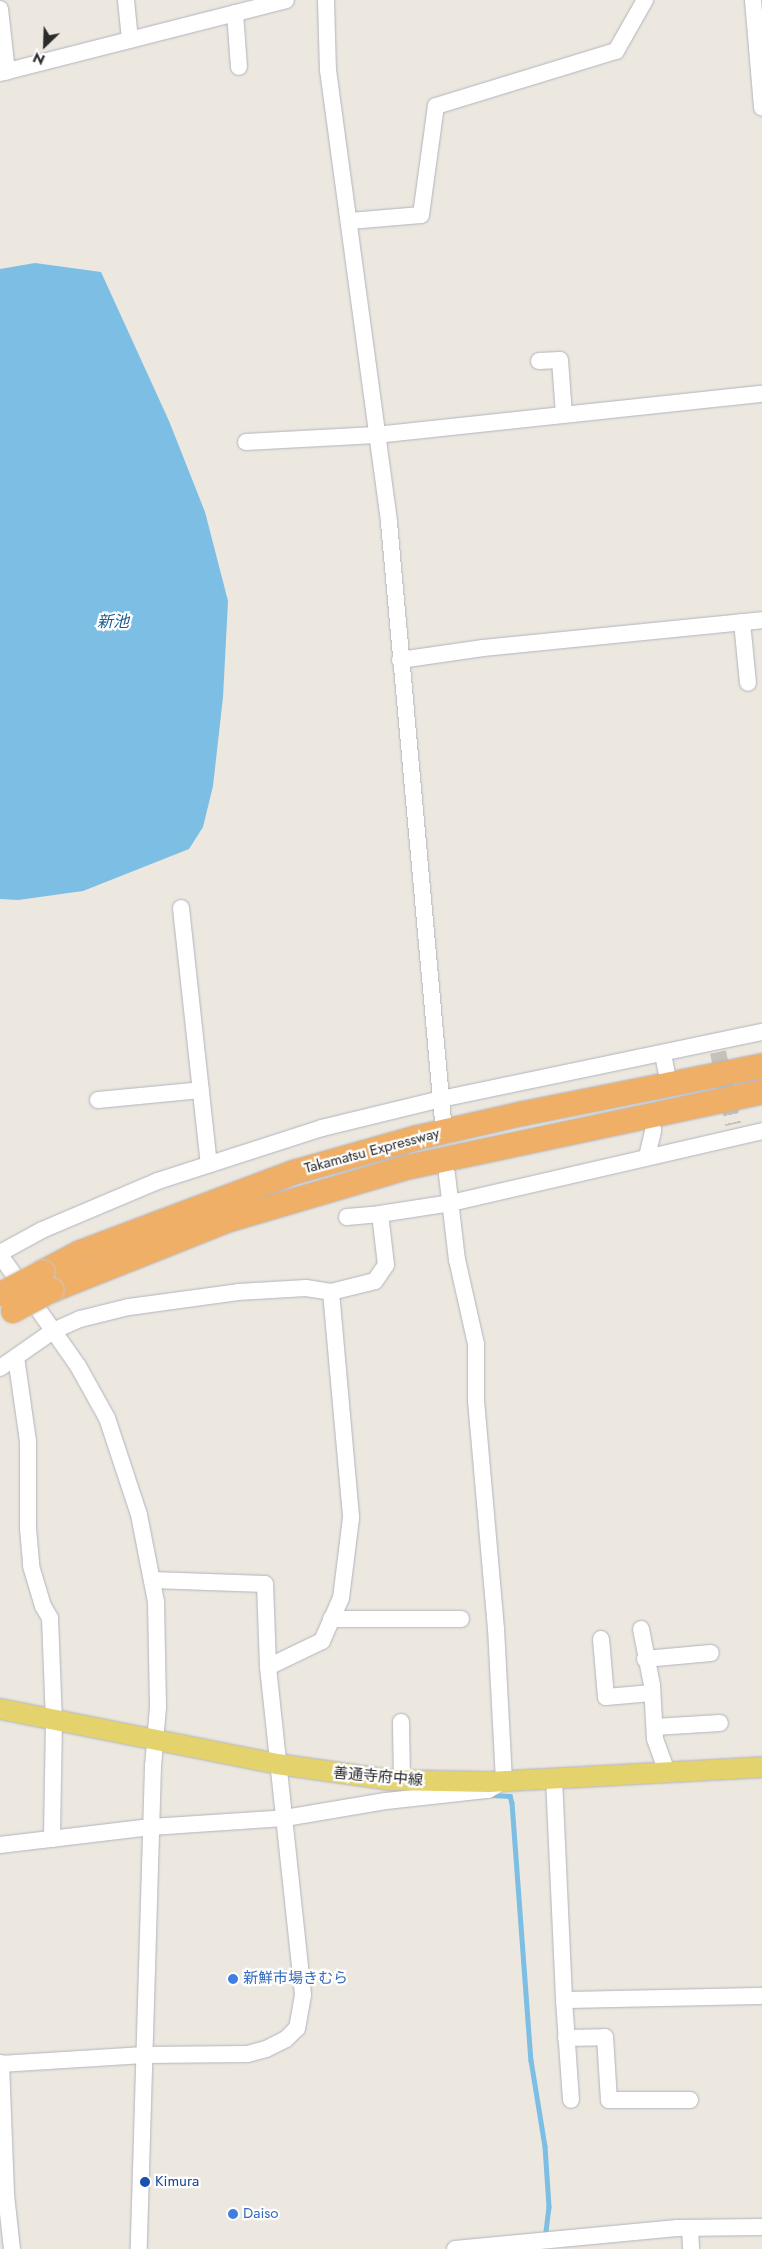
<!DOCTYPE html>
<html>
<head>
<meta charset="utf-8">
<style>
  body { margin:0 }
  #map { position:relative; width:762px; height:2249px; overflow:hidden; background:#ece7df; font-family:Jost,"Noto Sans JP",sans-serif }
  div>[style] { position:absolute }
  .water>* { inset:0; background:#7cbee4 }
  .stream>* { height:4.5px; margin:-2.25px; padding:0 2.25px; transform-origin:2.25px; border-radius:2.25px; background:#7cbee4 }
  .minor-tunnel>* { height:16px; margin-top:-8px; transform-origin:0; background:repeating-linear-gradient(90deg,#c5c1bb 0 16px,transparent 0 24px) }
  .roads { filter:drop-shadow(0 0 1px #b2b4bd) drop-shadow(0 0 1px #b2b4bd) }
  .minor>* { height:16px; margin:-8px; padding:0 8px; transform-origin:8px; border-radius:8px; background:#fff }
  .major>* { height:20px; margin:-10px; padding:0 10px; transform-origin:10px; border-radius:10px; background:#e4d36c }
  .highway>* { height:24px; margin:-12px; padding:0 12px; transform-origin:12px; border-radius:12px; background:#efaf67 }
  .bridges { filter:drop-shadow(0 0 1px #c8c8c8) drop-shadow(0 0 1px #c8c8c8) }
  .highway-bridge>* { height:24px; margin:-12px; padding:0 12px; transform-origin:12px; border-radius:12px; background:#efaf67 }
  .dots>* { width:14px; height:14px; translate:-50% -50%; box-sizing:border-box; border:2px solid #fff; border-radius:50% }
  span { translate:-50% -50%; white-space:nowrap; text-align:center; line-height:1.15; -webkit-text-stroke:4.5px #fff; paint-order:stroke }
  .street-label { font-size:15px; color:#2b2b2b }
  .shop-label { font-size:15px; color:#366cbe }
  .left { translate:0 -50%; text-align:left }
  .transit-label { font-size:15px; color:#164399 }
  .water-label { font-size:16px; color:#1a5d90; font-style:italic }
  .north { position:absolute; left:20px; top:20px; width:50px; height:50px; -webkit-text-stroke:4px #fff; paint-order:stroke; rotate:204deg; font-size:14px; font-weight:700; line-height:20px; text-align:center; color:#2b2b2b }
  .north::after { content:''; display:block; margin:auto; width:18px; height:22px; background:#2b2b2b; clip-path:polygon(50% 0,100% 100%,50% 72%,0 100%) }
</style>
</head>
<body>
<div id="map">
  <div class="water">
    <i style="clip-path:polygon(35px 263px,101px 272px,169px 421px,205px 512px,228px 601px,223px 697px,213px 786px,203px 827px,189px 849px,83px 891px,18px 900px,0 899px,0 269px)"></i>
  </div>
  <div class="stream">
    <i style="left:492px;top:1795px;width:18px;rotate:3deg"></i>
    <i style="left:510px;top:1796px;width:7px;rotate:74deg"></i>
    <i style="left:512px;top:1803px;width:258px;rotate:85.8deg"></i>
    <i style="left:531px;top:2060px;width:87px;rotate:80.8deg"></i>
    <i style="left:545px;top:2146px;width:61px;rotate:86.2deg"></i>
    <i style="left:549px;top:2207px;width:26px;rotate:97deg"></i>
  </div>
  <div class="minor-tunnel">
    <i style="left:718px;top:1052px;width:74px;rotate:78.2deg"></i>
  </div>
  <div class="roads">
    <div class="minor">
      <i style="left:126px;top:0;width:40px;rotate:84.3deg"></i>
      <i style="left:326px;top:0;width:70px;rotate:88.4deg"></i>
      <i style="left:328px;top:70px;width:457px;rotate:82.3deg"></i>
      <i style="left:389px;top:523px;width:600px;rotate:84.84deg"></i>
      <i style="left:753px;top:0;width:108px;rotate:85.2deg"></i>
      <i style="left:0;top:9px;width:63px;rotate:83.7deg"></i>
      <i style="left:235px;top:13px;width:54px;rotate:85.8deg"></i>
      <i style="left:0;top:73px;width:295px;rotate:-14.3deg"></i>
      <i style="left:350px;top:221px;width:71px;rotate:-4.8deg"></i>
      <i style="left:421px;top:215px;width:110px;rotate:-82.2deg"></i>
      <i style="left:436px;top:106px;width:188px;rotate:-17deg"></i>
      <i style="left:616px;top:51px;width:59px;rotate:-60.4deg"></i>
      <i style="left:539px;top:361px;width:21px;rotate:-3deg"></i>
      <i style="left:560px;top:360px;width:54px;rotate:85.8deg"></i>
      <i style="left:246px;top:442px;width:130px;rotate:-3.1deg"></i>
      <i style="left:376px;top:435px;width:388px;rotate:-6.1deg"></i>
      <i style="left:742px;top:622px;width:61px;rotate:84.4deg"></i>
      <i style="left:400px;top:660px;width:84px;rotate:-8.2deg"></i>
      <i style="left:483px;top:648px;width:280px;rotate:-5.7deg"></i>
      <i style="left:181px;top:908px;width:258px;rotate:83.8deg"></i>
      <i style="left:663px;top:1054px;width:20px;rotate:79deg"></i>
      <i style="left:98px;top:1100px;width:103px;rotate:-5.5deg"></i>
      <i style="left:647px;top:1157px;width:28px;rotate:-77deg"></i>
      <i style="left:347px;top:1217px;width:33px;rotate:-5deg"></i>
      <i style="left:0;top:1253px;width:48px;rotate:-28.7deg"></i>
      <i style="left:42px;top:1230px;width:126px;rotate:-22.9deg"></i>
      <i style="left:158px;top:1181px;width:172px;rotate:-17.9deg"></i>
      <i style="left:322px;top:1128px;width:122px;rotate:-13.7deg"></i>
      <i style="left:441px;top:1099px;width:328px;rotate:-11.8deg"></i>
      <i style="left:0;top:1255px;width:136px;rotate:54.9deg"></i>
      <i style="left:78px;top:1366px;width:60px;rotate:60.9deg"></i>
      <i style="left:107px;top:1418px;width:102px;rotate:71.7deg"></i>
      <i style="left:139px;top:1515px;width:89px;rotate:78.9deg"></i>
      <i style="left:156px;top:1602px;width:105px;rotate:88.9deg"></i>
      <i style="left:158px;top:1707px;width:59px;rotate:94.8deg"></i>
      <i style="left:153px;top:1766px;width:483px;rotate:91.7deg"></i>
      <i style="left:331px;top:1292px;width:45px;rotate:-14deg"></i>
      <i style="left:375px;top:1281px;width:7px;rotate:-56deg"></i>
      <i style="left:379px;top:1275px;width:12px;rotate:-55deg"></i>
      <i style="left:386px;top:1265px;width:51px;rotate:-96.7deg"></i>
      <i style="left:380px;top:1214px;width:72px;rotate:-8.8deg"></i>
      <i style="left:451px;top:1203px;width:319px;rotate:-13deg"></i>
      <i style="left:16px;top:1357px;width:85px;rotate:81.9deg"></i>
      <i style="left:28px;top:1441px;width:87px;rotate:90deg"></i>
      <i style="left:28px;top:1528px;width:38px;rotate:85deg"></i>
      <i style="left:31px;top:1566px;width:42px;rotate:73.3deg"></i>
      <i style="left:43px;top:1606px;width:14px;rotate:60deg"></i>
      <i style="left:50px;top:1618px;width:102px;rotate:87.8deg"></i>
      <i style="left:54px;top:1720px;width:119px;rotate:91deg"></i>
      <i style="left:0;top:1368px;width:65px;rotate:-34.9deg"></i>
      <i style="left:53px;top:1331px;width:30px;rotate:-24deg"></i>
      <i style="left:80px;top:1319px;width:50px;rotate:-13.8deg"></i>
      <i style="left:129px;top:1307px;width:110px;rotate:-7.8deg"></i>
      <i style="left:238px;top:1292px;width:68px;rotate:-3.4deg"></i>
      <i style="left:306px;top:1288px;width:25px;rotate:9deg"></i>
      <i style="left:331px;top:1292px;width:227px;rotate:84.9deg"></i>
      <i style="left:351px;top:1518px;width:81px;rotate:97.1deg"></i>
      <i style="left:341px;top:1598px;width:47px;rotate:113.8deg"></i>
      <i style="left:322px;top:1641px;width:60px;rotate:154.3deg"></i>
      <i style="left:268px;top:1667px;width:330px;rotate:83.9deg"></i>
      <i style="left:303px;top:1995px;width:34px;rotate:100deg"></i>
      <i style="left:297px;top:2028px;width:16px;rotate:135deg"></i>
      <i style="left:286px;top:2039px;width:22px;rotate:153deg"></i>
      <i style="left:266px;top:2049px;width:20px;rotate:165deg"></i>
      <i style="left:247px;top:2054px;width:103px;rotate:179.4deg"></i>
      <i style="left:144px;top:2055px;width:144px;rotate:176.4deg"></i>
      <i style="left:152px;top:1580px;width:113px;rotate:2deg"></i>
      <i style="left:265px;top:1584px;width:83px;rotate:87.9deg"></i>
      <i style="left:331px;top:1619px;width:130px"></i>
      <i style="left:641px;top:1629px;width:57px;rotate:78.9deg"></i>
      <i style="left:652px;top:1685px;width:54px;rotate:86.8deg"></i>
      <i style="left:655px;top:1739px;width:35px;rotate:70deg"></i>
      <i style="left:601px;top:1639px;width:58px;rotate:85.1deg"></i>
      <i style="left:606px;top:1697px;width:46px;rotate:-5deg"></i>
      <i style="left:645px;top:1659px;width:66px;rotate:-5.2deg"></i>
      <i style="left:401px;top:1722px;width:58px;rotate:89deg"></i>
      <i style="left:655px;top:1727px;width:65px;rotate:-3.5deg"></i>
      <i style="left:554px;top:1778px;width:222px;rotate:87.4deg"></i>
      <i style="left:564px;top:2000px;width:198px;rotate:-1.2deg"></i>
      <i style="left:0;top:1845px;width:152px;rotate:-6.8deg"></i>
      <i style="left:151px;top:1827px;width:134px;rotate:-3.8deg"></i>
      <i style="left:285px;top:1818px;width:102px;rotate:-9.6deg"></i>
      <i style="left:386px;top:1801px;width:103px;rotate:-6.2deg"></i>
      <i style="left:488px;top:1790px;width:18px;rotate:-29deg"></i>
      <i style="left:504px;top:1781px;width:152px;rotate:-93deg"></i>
      <i style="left:496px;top:1629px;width:230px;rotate:-95deg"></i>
      <i style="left:476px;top:1400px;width:56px;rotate:-90deg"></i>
      <i style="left:476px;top:1344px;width:86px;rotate:-102.7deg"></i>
      <i style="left:457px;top:1260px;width:86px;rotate:-96.7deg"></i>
      <i style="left:564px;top:2000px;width:100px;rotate:86deg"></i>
      <i style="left:566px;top:2038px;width:39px;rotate:-1deg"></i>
      <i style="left:605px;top:2037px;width:63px;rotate:86.4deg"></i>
      <i style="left:609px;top:2100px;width:81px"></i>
      <i style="left:1px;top:2063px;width:132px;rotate:87.8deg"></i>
      <i style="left:6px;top:2195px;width:54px;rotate:83.7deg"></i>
      <i style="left:690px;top:2228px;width:21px;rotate:87deg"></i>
      <i style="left:455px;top:2249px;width:223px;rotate:-5.4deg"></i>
      <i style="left:677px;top:2228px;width:85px;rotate:-0.7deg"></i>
    </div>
    <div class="major">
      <i style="left:0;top:1709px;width:282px;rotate:11.2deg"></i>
      <i style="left:277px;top:1764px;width:115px;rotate:8deg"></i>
      <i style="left:391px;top:1780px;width:98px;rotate:1.2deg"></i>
      <i style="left:489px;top:1782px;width:273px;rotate:-3.1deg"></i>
    </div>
    <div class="highway">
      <i style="left:43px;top:1272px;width:41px;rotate:-27.8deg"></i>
      <i style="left:79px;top:1253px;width:231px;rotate:-20.6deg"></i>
      <i style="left:295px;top:1172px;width:126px;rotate:-15.7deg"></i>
      <i style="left:416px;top:1138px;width:108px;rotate:-12.9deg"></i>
      <i style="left:521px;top:1114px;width:246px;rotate:-11.3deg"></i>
      <i style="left:52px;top:1290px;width:186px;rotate:-21.7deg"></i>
      <i style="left:225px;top:1221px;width:192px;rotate:-16.4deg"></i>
      <i style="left:409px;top:1167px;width:361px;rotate:-12deg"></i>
    </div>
  </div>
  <div class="bridges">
    <div class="highway-bridge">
      <i style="left:1px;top:1294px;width:47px;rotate:-27.6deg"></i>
      <i style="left:13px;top:1311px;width:44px;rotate:-28.3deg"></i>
    </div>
  </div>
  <div class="dots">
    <i style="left:233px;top:1979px;background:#3f7fe0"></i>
    <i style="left:145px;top:2182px;background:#1a4fb4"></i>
    <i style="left:233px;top:2214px;background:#3f7fe0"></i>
  </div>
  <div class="street-label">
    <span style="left:372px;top:1151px;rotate:-15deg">Takamatsu Expressway</span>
    <span style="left:378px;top:1777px;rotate:5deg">善通寺府中線</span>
  </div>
  <div class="shop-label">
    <span class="left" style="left:243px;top:1979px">新鮮市場きむら</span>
    <span class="left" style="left:243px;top:2214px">Daiso</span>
  </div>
  <div class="transit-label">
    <span class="left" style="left:155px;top:2182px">Kimura</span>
  </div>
  <div class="water-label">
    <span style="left:113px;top:622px">新池</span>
  </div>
  <div class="north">N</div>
</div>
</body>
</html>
